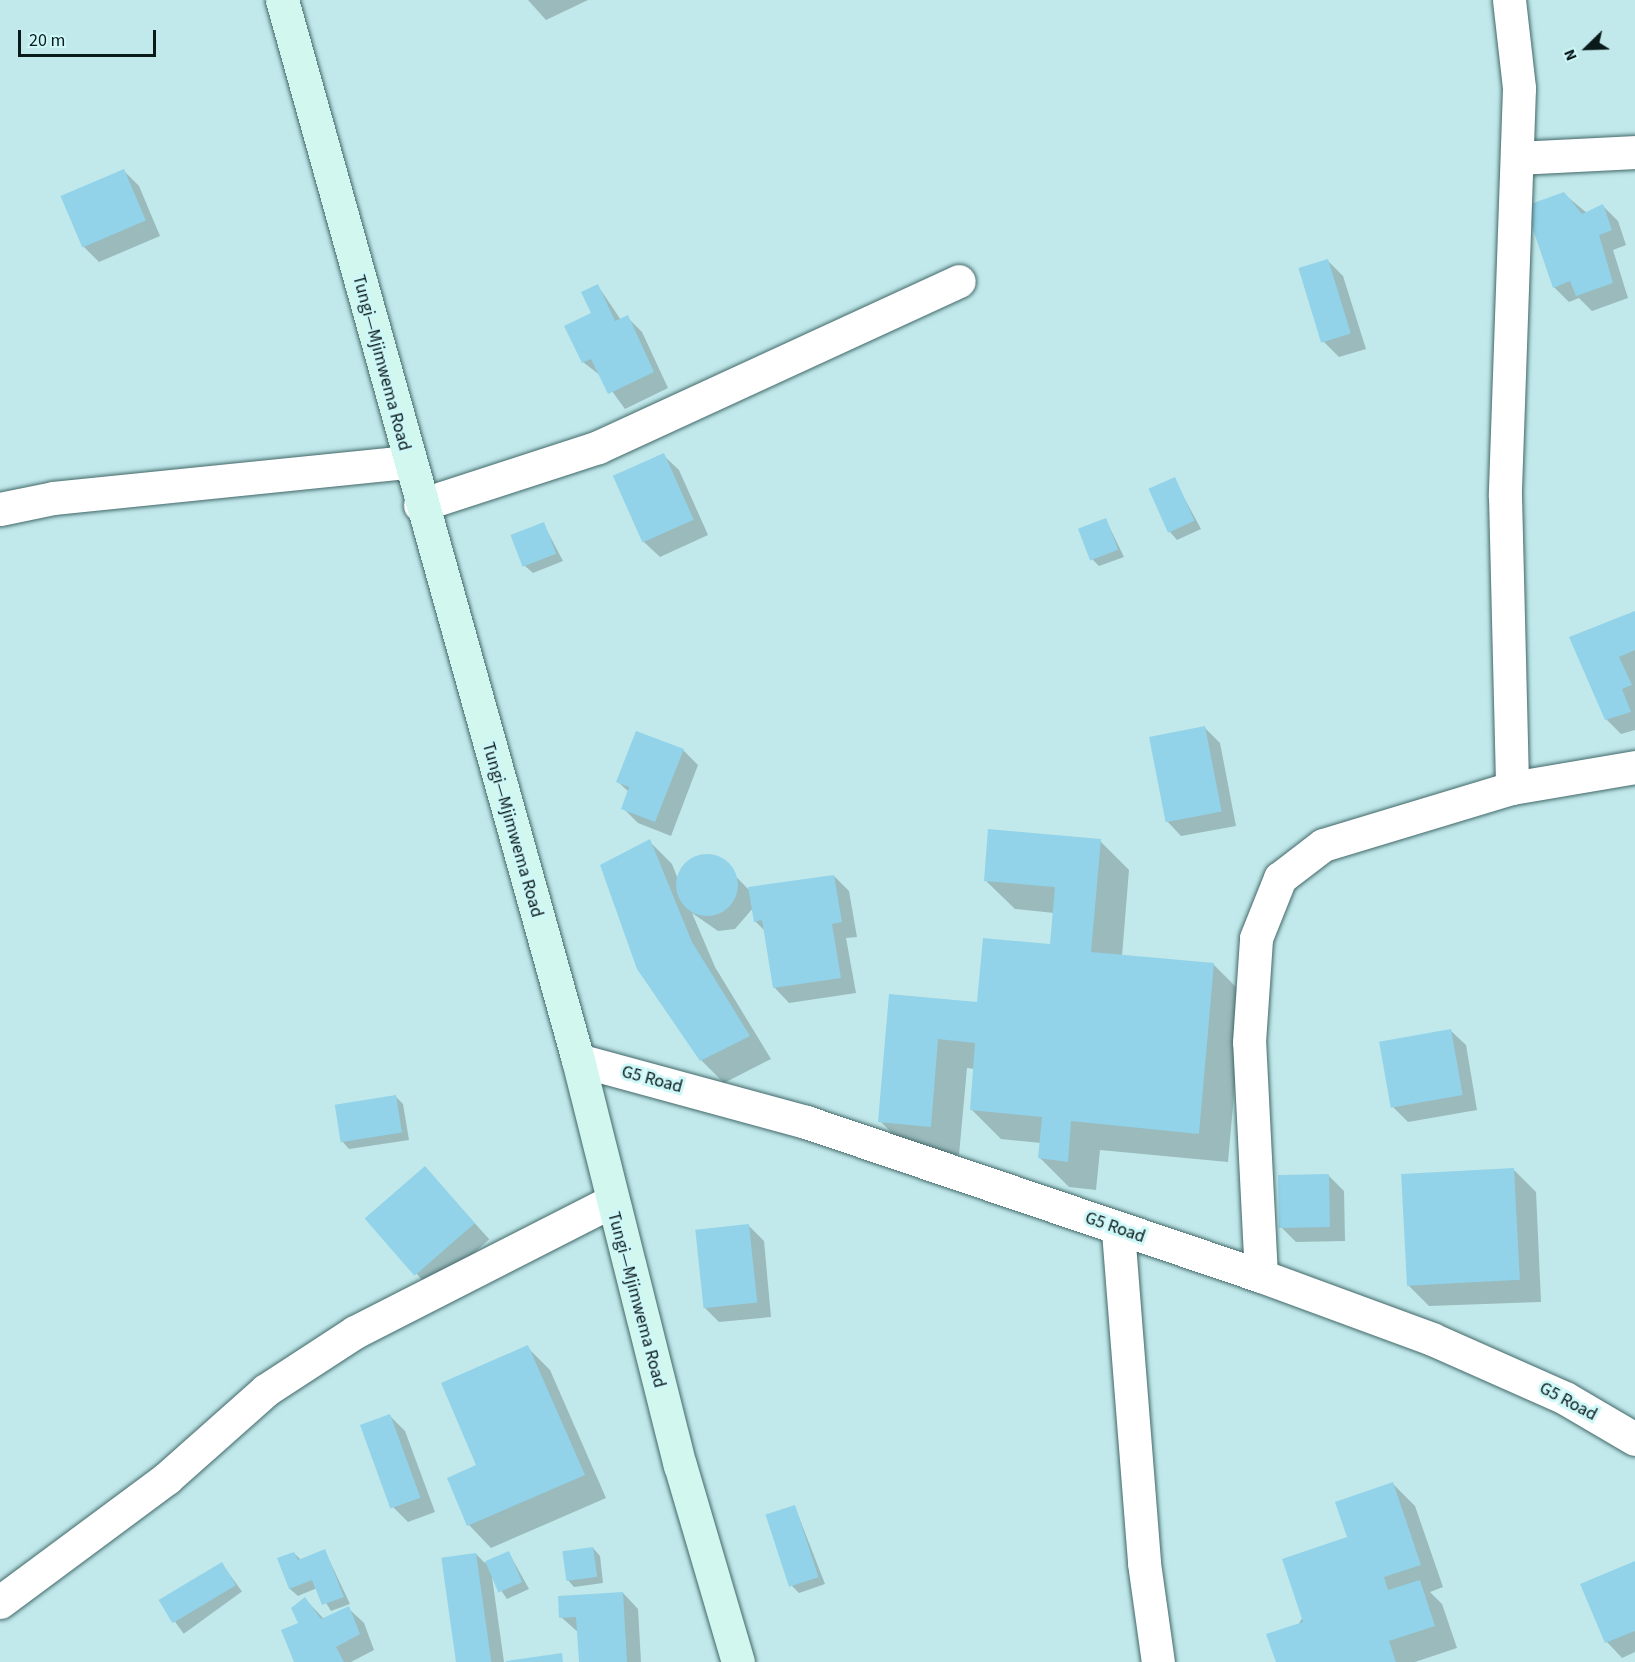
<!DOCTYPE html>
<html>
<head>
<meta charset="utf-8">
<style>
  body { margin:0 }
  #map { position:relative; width:1635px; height:1662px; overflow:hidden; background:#c1e9eb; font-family:"Source Sans 3",sans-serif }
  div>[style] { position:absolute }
  .shadow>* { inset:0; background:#0003; transform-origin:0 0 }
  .building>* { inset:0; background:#92d3e9; transform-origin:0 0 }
  .round { border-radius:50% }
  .roads { filter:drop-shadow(0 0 2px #436869) drop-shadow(0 0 2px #436869) }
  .street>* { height:33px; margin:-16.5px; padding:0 16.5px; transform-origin:16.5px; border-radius:16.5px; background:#fff }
  .secondary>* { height:33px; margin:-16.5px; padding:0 16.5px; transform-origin:16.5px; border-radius:16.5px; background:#d2f7ef }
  span { translate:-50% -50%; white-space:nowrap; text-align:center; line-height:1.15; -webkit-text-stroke:6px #cef7f8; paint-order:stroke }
  .street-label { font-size:18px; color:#0a191a }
  .north { position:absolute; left:1557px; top:18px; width:60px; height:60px; -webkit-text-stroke:4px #cef7f8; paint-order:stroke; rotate:247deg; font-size:16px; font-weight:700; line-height:24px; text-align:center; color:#0a191a }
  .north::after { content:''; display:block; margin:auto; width:21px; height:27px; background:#0a191a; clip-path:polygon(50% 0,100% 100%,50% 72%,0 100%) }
  .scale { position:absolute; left:18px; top:30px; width:138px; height:27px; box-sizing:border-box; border:3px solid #0a191a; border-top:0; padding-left:8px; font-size:18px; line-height:21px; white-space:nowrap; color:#0a191a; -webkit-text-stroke:4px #cef7f8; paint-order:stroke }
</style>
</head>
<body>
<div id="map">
  <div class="shadow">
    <i style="clip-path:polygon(528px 0,588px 0,546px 20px)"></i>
    <i style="clip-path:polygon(124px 171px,139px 186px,160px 236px,99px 262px,84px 247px,63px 197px)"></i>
    <i style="clip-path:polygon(1564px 194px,1587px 213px,1603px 206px,1618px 221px,1626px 245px,1613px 250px,1628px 298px,1592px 311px,1579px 298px,1569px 302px,1554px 287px)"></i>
    <i style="clip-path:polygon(1328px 261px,1343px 276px,1366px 349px,1339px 357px,1324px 342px)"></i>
    <i style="clip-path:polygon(598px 286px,621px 320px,627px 317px,642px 332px,668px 388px,625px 409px,601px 376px,583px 362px)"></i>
    <i style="clip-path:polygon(663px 455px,679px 470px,708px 535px,660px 557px,644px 542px)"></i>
    <i style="clip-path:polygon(1174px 479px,1201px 529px,1177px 540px,1170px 532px)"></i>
    <i style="clip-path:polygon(1106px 520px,1124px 557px,1099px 566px,1092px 559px)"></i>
    <i style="clip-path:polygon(543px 523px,563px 561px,533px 573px,525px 566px)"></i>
    <i style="clip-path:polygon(1635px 613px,1635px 730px,1621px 734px,1606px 719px,1571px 638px)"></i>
    <i style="clip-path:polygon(1205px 728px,1220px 743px,1236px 826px,1181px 836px,1166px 820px)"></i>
    <i style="clip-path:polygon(683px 750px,698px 765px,671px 836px,638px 823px,623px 808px,629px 792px,618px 782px)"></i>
    <i style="clip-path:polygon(649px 841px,672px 864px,678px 879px,695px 857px,716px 856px,748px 889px,834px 876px,849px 891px,857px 937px,846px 938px,856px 993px,789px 1003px,774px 987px,766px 932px,755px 921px,753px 908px,735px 929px,718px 931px,692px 913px,715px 967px,771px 1059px,724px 1083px,701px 1060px)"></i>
    <i style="clip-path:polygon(1100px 841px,1129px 870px,1122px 956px,1214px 965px,1243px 994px,1228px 1162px,1100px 1150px,1096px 1190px,1069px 1187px,1040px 1158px,1041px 1143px,1001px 1139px,971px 1109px,975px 1069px,967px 1068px,959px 1155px,909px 1150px,880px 1121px,891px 996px,978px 1004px,1052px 945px,1054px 913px,1015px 909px,985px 880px)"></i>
    <i style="clip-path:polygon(1450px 1030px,1466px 1045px,1477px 1110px,1408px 1122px,1393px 1107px)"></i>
    <i style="clip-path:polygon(396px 1097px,403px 1104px,409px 1140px,349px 1149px,342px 1141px)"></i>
    <i style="left:425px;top:1168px;width:96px;height:77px;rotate:48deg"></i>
    <i style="clip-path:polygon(1514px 1170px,1536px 1192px,1541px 1302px,1429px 1306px,1407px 1284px)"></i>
    <i style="clip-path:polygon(1329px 1176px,1344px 1191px,1345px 1241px,1296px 1242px,1281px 1227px)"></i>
    <i style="clip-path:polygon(749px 1226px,764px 1241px,771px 1317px,719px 1322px,704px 1307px)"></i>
    <i style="clip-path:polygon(527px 1347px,550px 1370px,606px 1498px,491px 1548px,469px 1525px,478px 1465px)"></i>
    <i style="clip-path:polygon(390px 1416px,405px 1431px,435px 1512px,408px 1522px,393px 1507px)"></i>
    <i style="clip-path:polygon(1393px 1484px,1415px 1506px,1443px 1587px,1430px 1592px,1442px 1604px,1457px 1648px,1415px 1662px,1277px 1662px,1348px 1538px)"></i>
    <i style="clip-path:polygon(795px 1507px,825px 1584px,799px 1593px,792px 1586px)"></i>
    <i style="clip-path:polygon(593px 1548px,600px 1556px,603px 1583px,574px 1587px,567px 1579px)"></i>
    <i style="clip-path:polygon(325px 1551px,350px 1604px,331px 1611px,317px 1588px,298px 1596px,290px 1589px,279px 1559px,294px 1553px,301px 1560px)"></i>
    <i style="clip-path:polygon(509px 1553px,529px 1589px,507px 1599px,492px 1577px,504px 1662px,457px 1662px,476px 1554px,485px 1563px)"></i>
    <i style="clip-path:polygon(1635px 1562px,1635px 1652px,1622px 1658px,1607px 1642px,1582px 1585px)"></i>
    <i style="left:222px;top:1564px;width:34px;height:72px;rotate:54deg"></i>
    <i style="clip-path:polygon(623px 1593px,638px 1609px,641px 1662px,581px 1662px,579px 1633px,561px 1617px)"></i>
    <i style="clip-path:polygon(305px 1599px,324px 1619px,348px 1608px,364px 1623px,374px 1650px,351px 1662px,295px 1662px)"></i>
  </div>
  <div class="building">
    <i style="left:124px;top:169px;width:56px;height:69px;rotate:67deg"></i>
    <i style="clip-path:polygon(1564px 192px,1582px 214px,1603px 204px,1612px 230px,1599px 235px,1613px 283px,1576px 296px,1570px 281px,1553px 288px,1525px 206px)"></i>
    <i style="left:1328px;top:259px;width:78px;height:31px;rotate:73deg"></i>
    <i style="clip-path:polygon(598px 284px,615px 321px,628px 315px,654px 372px,608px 394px,591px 359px,582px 363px,564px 326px,591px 313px,581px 292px)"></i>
    <i style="left:664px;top:453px;width:73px;height:56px;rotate:66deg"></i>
    <i style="left:1175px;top:477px;width:48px;height:29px;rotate:66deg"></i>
    <i style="left:1106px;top:518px;width:34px;height:30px;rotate:69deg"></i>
    <i style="left:544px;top:522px;width:34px;height:36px;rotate:69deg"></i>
    <i style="clip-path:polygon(1635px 611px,1635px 650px,1619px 657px,1632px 685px,1622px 689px,1631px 712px,1605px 720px,1569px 637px)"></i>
    <i style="left:1205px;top:726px;width:87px;height:57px;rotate:79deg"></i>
    <i style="clip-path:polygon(636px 731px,684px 749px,655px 822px,621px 809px,629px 787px,616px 782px)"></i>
    <i style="clip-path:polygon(988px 829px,1101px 839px,1091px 952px,1214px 963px,1199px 1134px,1071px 1121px,1068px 1162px,1038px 1158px,1042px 1117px,970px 1110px,975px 1043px,938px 1039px,931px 1127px,878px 1122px,889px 994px,977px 1002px,983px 938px,1050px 944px,1055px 887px,984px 881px)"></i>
    <i style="clip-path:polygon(650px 839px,692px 942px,750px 1036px,700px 1061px,637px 969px,600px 865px)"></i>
    <i class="round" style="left:676px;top:854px;width:62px;height:62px"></i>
    <i style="clip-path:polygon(834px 875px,842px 922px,832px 924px,841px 978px,773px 988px,762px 920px,754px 922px,748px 887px)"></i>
    <i style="left:1451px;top:1029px;width:67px;height:73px;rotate:80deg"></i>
    <i style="left:396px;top:1095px;width:38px;height:62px;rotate:81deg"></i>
    <i style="left:425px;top:1166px;width:76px;height:80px;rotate:49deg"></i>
    <i style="left:1514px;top:1168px;width:112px;height:113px;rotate:87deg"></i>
    <i style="left:1329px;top:1174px;width:53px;height:51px;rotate:89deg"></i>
    <i style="left:749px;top:1224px;width:79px;height:54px;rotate:84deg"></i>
    <i style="clip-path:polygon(528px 1345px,585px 1475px,467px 1526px,447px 1478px,476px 1465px,441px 1383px)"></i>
    <i style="left:390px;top:1414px;width:89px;height:32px;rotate:70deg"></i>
    <i style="clip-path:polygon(1393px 1482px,1421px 1565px,1384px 1577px,1388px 1590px,1420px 1580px,1435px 1626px,1389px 1641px,1396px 1662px,1276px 1662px,1266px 1634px,1303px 1622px,1282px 1559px,1347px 1537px,1335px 1502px)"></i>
    <i style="left:795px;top:1505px;width:76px;height:31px;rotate:72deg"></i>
    <i style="left:593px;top:1547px;width:30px;height:31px;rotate:82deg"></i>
    <i style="clip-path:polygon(325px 1549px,344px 1597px,322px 1605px,312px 1580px,289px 1589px,277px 1558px,294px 1552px,298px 1560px)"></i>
    <i style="left:509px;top:1551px;width:34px;height:26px;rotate:67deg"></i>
    <i style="left:476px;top:1553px;width:110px;height:35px;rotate:82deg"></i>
    <i style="clip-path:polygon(1635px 1561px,1635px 1631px,1605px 1643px,1580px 1584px)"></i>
    <i style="left:222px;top:1562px;width:27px;height:74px;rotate:59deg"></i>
    <i style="clip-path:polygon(623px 1592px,627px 1662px,579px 1662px,576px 1617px,559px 1618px,558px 1596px)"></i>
    <i style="clip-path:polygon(305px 1597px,321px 1619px,349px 1606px,360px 1634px,336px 1647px,344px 1662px,294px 1662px,281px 1630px,298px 1623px,291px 1608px)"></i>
    <i style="clip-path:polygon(562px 1653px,563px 1662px,506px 1662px,506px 1661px)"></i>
  </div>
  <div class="roads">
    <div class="street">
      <i style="left:1509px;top:0;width:89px;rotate:83.5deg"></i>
      <i style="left:1519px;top:88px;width:408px;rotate:92deg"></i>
      <i style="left:1505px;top:496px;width:292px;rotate:88.6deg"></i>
      <i style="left:1518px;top:158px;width:117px;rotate:-2.9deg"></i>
      <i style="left:420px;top:505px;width:187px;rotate:-18deg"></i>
      <i style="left:598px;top:447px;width:397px;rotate:-24.7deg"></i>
      <i style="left:0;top:509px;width:54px;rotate:-11.7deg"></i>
      <i style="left:53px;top:498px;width:357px;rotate:-5.8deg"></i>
      <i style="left:578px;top:1060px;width:236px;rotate:15.2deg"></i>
      <i style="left:806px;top:1122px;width:480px;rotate:18.7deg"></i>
      <i style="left:1261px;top:1276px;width:182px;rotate:20.2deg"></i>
      <i style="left:1432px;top:1339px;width:145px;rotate:23.9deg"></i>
      <i style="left:1565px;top:1398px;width:81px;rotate:30.4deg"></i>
      <i style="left:1118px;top:1231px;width:333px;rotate:85.5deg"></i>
      <i style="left:1144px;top:1563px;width:100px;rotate:82deg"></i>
      <i style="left:1261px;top:1276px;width:234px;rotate:-92.9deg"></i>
      <i style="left:1249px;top:1042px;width:104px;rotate:-86.1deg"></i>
      <i style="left:1256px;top:938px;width:65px;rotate:-68.2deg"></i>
      <i style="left:1280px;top:878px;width:54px;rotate:-37.5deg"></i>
      <i style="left:1323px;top:845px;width:197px;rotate:-16.8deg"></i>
      <i style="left:1512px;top:788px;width:125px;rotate:-9.7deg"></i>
      <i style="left:0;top:1602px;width:208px;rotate:-36.6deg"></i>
      <i style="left:167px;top:1478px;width:132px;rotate:-41.6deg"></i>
      <i style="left:266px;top:1390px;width:106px;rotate:-33.1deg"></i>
      <i style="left:355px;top:1332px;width:286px;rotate:-27deg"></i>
    </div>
    <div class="secondary">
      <i style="left:282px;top:0;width:1101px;rotate:74.4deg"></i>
      <i style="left:578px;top:1060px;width:418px;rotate:75.9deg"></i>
      <i style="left:680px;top:1465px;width:205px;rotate:73.6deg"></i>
    </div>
  </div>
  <div class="street-label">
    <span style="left:381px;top:363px;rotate:75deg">Tungi—Mjimwema Road</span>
    <span style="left:512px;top:830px;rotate:74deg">Tungi—Mjimwema Road</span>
    <span style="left:652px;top:1080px;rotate:15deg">G5 Road</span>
    <span style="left:1115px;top:1228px;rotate:19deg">G5 Road</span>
    <span style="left:636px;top:1300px;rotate:75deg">Tungi—Mjimwema Road</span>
    <span style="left:1568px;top:1402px;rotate:28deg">G5 Road</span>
  </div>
  <div class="north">N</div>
  <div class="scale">20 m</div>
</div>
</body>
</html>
